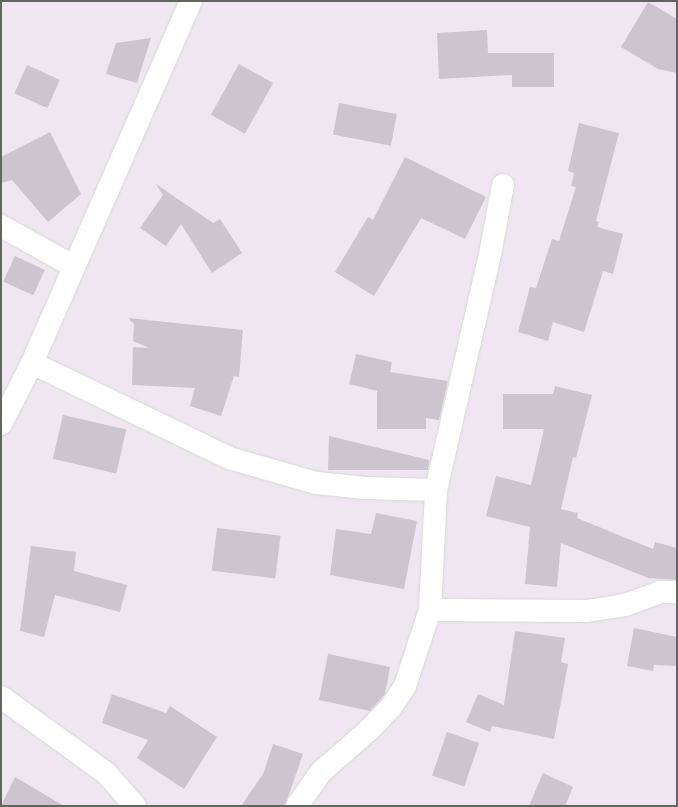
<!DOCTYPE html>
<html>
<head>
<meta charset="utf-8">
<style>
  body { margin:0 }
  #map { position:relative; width:678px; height:807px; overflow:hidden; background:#efe6f1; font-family:"Fira Sans",sans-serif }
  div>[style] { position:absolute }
  .building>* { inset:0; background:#ccc4cf; transform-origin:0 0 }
  .roads { filter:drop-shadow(0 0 1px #d5dad3) drop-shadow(0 0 1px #d5dad3) }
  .minor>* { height:22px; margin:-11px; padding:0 11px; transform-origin:11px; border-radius:11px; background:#fff }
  span { translate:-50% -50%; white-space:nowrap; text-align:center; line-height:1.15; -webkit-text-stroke:3.5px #fff; paint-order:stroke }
  .frame { position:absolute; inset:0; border:2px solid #61675d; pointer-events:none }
</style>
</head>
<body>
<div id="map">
  <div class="building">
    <i style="clip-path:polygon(648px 2px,677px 19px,677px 73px,658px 69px,621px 47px)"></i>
    <i style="clip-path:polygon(487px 30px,488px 53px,554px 53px,554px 87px,512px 87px,512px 75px,439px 79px,437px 33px)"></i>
    <i style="clip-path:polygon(151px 38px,137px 83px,106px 74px,116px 43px)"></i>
    <i style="left:239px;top:64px;width:39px;height:58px;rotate:29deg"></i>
    <i style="left:27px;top:65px;width:36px;height:31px;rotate:24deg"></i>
    <i style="left:339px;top:103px;width:59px;height:32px;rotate:11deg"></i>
    <i style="clip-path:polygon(579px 123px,619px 133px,596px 221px,599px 222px,597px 227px,623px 234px,613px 274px,603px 271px,584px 332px,553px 322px,548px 341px,518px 332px,530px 287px,536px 288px,552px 239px,559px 241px,576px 187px,571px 186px,574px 173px,568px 171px)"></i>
    <i style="clip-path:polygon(50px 132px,81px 194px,48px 222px,12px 180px,1px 183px,1px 157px)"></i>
    <i style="clip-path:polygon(405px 157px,486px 197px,465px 239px,421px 218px,374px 296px,335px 272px,368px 217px,373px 220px)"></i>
    <i style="clip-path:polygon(156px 184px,213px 223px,220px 219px,242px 253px,212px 273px,181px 224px,166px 246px,140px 228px,163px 195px)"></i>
    <i style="left:15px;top:256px;width:33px;height:28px;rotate:25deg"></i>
    <i style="clip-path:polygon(128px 318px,243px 330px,239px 377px,234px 376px,221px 416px,190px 406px,195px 388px,132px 385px,133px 347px,149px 348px,133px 341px,134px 324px)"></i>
    <i style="clip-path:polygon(356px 354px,392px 362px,390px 372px,448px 381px,439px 420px,426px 418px,426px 429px,377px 429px,377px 391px,349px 384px)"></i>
    <i style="clip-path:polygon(555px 386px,592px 395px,576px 458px,573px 457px,561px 509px,578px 513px,577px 518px,653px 549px,655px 542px,677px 548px,677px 580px,648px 578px,561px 543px,557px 587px,525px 584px,530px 527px,486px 516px,496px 476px,531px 485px,544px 429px,503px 429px,503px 394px,553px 394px)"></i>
    <i style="left:63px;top:415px;width:65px;height:45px;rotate:13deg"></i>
    <i style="clip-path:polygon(329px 436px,429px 460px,428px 470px,328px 470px)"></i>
    <i style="clip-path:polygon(376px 513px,417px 521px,404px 589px,330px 575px,336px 529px,371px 534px)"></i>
    <i style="left:217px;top:528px;width:64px;height:43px;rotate:7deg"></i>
    <i style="clip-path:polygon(31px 546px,76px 552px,74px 571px,127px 585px,120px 612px,55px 595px,44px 637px,20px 631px)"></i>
    <i style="clip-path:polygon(634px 628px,677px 637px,677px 666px,654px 665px,653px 671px,627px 666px)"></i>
    <i style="clip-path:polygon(515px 631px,565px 638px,561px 662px,568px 664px,554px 739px,492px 726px,490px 732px,466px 722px,478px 694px,504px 705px)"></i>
    <i style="clip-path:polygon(328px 654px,390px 667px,385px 694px,370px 711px,319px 700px)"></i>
    <i style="clip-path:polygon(112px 694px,166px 713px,170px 706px,217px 737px,184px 789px,137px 758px,148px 740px,102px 723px)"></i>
    <i style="left:447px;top:732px;width:34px;height:46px;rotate:19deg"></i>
    <i style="clip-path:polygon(273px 744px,303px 754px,285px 806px,241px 806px,263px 774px)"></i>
    <i style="clip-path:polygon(543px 773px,573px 787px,565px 806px,529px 806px)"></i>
    <i style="clip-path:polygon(15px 777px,64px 806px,1px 806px)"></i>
  </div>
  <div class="roads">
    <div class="minor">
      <i style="left:1px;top:226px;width:82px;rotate:29.1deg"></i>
      <i style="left:32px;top:363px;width:219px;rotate:25.7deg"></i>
      <i style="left:229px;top:458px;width:91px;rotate:16deg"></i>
      <i style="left:316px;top:483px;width:50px;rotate:5.7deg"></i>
      <i style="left:366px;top:488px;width:70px;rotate:1.6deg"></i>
      <i style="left:1px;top:424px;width:68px;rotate:-63.1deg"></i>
      <i style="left:32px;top:363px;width:395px;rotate:-66.3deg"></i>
      <i style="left:430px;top:610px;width:157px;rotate:0.4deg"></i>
      <i style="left:587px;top:611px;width:38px;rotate:-9deg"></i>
      <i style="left:625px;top:605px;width:37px;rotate:-20deg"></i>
      <i style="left:660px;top:592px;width:17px"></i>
      <i style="left:1px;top:697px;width:130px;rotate:35.9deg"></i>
      <i style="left:106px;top:773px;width:44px;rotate:48.7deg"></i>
      <i style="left:297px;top:806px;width:42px;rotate:-54.8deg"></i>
      <i style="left:321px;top:772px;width:64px;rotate:-41.2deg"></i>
      <i style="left:369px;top:730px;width:32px;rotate:-46deg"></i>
      <i style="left:391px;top:707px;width:25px;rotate:-56deg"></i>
      <i style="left:405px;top:686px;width:80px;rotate:-71.8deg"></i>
      <i style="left:430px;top:610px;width:120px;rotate:-87.1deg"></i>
      <i style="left:436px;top:490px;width:247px;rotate:-77.1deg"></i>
      <i style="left:491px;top:249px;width:65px;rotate:-79.4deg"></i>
    </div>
  </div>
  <div class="frame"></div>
</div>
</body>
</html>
